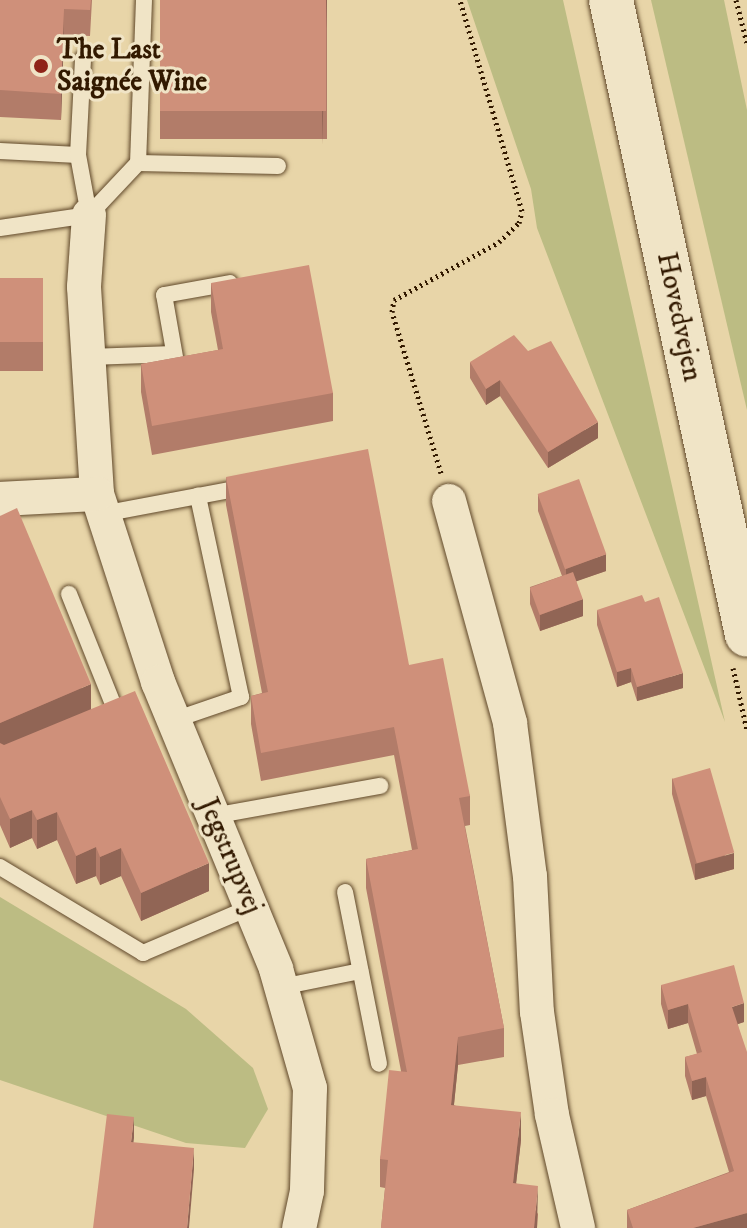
<!DOCTYPE html>
<html>
<head>
<meta charset="utf-8">
<style>
  body { margin:0 }
  #map { position:relative; width:747px; height:1228px; overflow:hidden; background:#e8d5a8; font-family:"IM FELL DW Pica",serif }
  div>[style] { position:absolute }
  .green>* { inset:0; background:#bcbc83 }
  .path>* { height:5px; margin-top:-2.5px; transform-origin:0; background:repeating-linear-gradient(90deg,#321900 0 2px,transparent 0 6px) }
  .roads { filter:drop-shadow(0 0 2px #60482a) drop-shadow(0 0 2px #60482a) }
  .lane>* { height:16px; margin:-8px; padding:0 8px; transform-origin:8px; border-radius:8px; background:#f0e4c6 }
  .street>* { height:34px; margin:-17px; padding:0 17px; transform-origin:17px; border-radius:17px; background:#f0e4c6 }
  .secondary>* { height:44px; margin:-22px; padding:0 22px; transform-origin:22px; border-radius:22px; background:#f0e4c6 }
  .wall>* { inset:0; background:#b27c69; transform-origin:0 0 }
  .shaded-wall>* { inset:0; background:#916555 }
  .building>* { inset:0; background:#cf907a; transform-origin:0 0 }
  .dots>* { width:22px; height:22px; translate:-50% -50%; box-sizing:border-box; border:4px solid #f0e4c6; border-radius:50% }
  span { translate:-50% -50%; white-space:nowrap; text-align:center; line-height:1.15; -webkit-text-stroke:6px #f0e4c6; paint-order:stroke }
  .poi-label { font-size:28px; color:#321900; font-weight:700 }
  .left { translate:0 -50%; text-align:left }
  .street-label { font-size:28px; color:#321900 }
</style>
</head>
<body>
<div id="map">
  <div class="green">
    <i style="clip-path:polygon(467px 0,563px 0,725px 722px,537px 228px,531px 189px)"></i>
    <i style="clip-path:polygon(651px 0,724px 0,747px 110px,747px 410px)"></i>
    <i style="clip-path:polygon(0 897px,186px 1009px,253px 1068px,268px 1109px,245px 1148px,186px 1143px,0 1080px)"></i>
  </div>
  <div class="path">
    <i style="left:736px;top:0;width:44px;rotate:75.7deg"></i>
    <i style="left:441px;top:473px;width:168px;rotate:-106.9deg"></i>
    <i style="left:392px;top:312px;width:12px;rotate:-81deg"></i>
    <i style="left:394px;top:300px;width:120px;rotate:-28.9deg"></i>
    <i style="left:499px;top:242px;width:28px;rotate:-44deg"></i>
    <i style="left:519px;top:223px;width:12px;rotate:-76deg"></i>
    <i style="left:522px;top:211px;width:220px;rotate:-106.4deg"></i>
    <i style="left:733px;top:668px;width:64px;rotate:77.3deg"></i>
  </div>
  <div class="roads">
    <div class="lane">
      <i style="left:144px;top:0;width:163px;rotate:92.1deg"></i>
      <i style="left:138px;top:163px;width:140px;rotate:1.2deg"></i>
      <i style="left:0;top:151px;width:78px;rotate:2.9deg"></i>
      <i style="left:78px;top:155px;width:97px;rotate:-87deg"></i>
      <i style="left:78px;top:155px;width:61px;rotate:79.6deg"></i>
      <i style="left:0;top:228px;width:90px;rotate:-8.3deg"></i>
      <i style="left:89px;top:215px;width:71px;rotate:-46.7deg"></i>
      <i style="left:89px;top:357px;width:85px;rotate:-2deg"></i>
      <i style="left:178px;top:374px;width:80px;rotate:-100deg"></i>
      <i style="left:164px;top:295px;width:67px;rotate:-10.3deg"></i>
      <i style="left:103px;top:514px;width:146px;rotate:-10.7deg"></i>
      <i style="left:69px;top:594px;width:129px;rotate:68.2deg"></i>
      <i style="left:174px;top:720px;width:71px;rotate:-18.9deg"></i>
      <i style="left:241px;top:697px;width:206px;rotate:-102.1deg"></i>
      <i style="left:213px;top:816px;width:170px;rotate:-10.2deg"></i>
      <i style="left:0;top:867px;width:167px;rotate:31deg"></i>
      <i style="left:143px;top:953px;width:117px;rotate:-23.1deg"></i>
      <i style="left:345px;top:892px;width:175px;rotate:78.8deg"></i>
      <i style="left:281px;top:987px;width:81px;rotate:-11.4deg"></i>
    </div>
    <div class="street">
      <i style="left:89px;top:215px;width:72px;rotate:94deg"></i>
      <i style="left:84px;top:287px;width:207px;rotate:86.4deg"></i>
      <i style="left:97px;top:494px;width:198px;rotate:72deg"></i>
      <i style="left:158px;top:682px;width:310px;rotate:67.6deg"></i>
      <i style="left:276px;top:969px;width:124px;rotate:74.1deg"></i>
      <i style="left:310px;top:1088px;width:103px;rotate:91.7deg"></i>
      <i style="left:307px;top:1191px;width:38px;rotate:102deg"></i>
      <i style="left:0;top:499px;width:97px;rotate:-3deg"></i>
      <i style="left:449px;top:501px;width:230px;rotate:74.6deg"></i>
      <i style="left:510px;top:723px;width:154px;rotate:82.6deg"></i>
      <i style="left:530px;top:876px;width:136px;rotate:87.1deg"></i>
      <i style="left:537px;top:1012px;width:104px;rotate:81.7deg"></i>
      <i style="left:552px;top:1115px;width:116px;rotate:77deg"></i>
    </div>
    <div class="secondary">
      <i style="left:611px;top:0;width:649px;rotate:77.91deg"></i>
    </div>
  </div>
  <div class="wall">
    <i style="clip-path:polygon(0 0,92px 0,90px 36px,64px 35px,61px 120px,0 117px)"></i>
    <i style="left:160px;top:0;width:167px;height:139px"></i>
    <i style="left:0;top:278px;width:43px;height:93px"></i>
    <i style="clip-path:polygon(211px 283px,333px 393px,333px 421px,152px 455px,141px 392px,141px 364px,218px 350px,211px 312px)"></i>
    <i style="clip-path:polygon(470px 362px,598px 438px,548px 468px,500px 396px,486px 405px,470px 378px)"></i>
    <i style="clip-path:polygon(226px 477px,409px 665px,470px 796px,470px 825px,465px 826px,504px 1028px,504px 1057px,458px 1065px,454px 1105px,521px 1140px,516px 1183px,538px 1214px,537px 1228px,381px 1228px,385px 1188px,380px 1187px,380px 1159px,401px 1071px,366px 888px,366px 859px,412px 850px,394px 755px,261px 781px,251px 724px,251px 696px,262px 693px,226px 505px)"></i>
    <i style="clip-path:polygon(538px 494px,606px 571px,576px 581px,583px 616px,540px 631px,530px 604px,530px 587px,562px 576px,538px 511px)"></i>
    <i style="clip-path:polygon(0 516px,91px 709px,209px 891px,141px 921px,121px 876px,100px 885px,96px 876px,76px 884px,57px 840px,37px 849px,32px 838px,10px 848px,0 825px)"></i>
    <i style="clip-path:polygon(597px 610px,683px 688px,637px 701px,631px 682px,617px 687px,597px 625px)"></i>
    <i style="clip-path:polygon(672px 778px,734px 869px,695px 880px,672px 794px)"></i>
    <i style="clip-path:polygon(661px 985px,744px 1022px,738px 1024px,747px 1228px,627px 1228px,627px 1210px,729px 1172px,706px 1096px,692px 1100px,685px 1076px,685px 1057px,697px 1054px,688px 1023px,668px 1029px,661px 1004px)"></i>
  </div>
  <div class="shaded-wall">
    <i style="clip-path:polygon(326px 0,327px 0,322px 144px,322px 116px)"></i>
    <i style="clip-path:polygon(64px 9px,64px 35px,61px 120px,61px 94px)"></i>
    <i style="clip-path:polygon(500px 380px,500px 396px,486px 405px,486px 389px)"></i>
    <i style="clip-path:polygon(598px 422px,598px 438px,548px 468px,548px 452px)"></i>
    <i style="clip-path:polygon(606px 554px,606px 571px,566px 585px,566px 569px)"></i>
    <i style="clip-path:polygon(583px 599px,583px 616px,540px 631px,540px 615px)"></i>
    <i style="clip-path:polygon(631px 668px,631px 682px,617px 687px,617px 672px)"></i>
    <i style="clip-path:polygon(683px 673px,683px 688px,637px 701px,637px 687px)"></i>
    <i style="clip-path:polygon(91px 684px,91px 713px,0 751px,0 723px)"></i>
    <i style="clip-path:polygon(32px 810px,32px 838px,10px 848px,10px 819px)"></i>
    <i style="clip-path:polygon(57px 812px,57px 840px,37px 849px,37px 820px)"></i>
    <i style="clip-path:polygon(96px 847px,96px 876px,76px 884px,76px 856px)"></i>
    <i style="clip-path:polygon(121px 848px,121px 876px,100px 885px,100px 857px)"></i>
    <i style="clip-path:polygon(734px 853px,734px 869px,695px 880px,695px 864px)"></i>
    <i style="clip-path:polygon(209px 863px,209px 891px,141px 921px,141px 893px)"></i>
    <i style="clip-path:polygon(744px 1003px,744px 1022px,732px 1026px,732px 1007px)"></i>
    <i style="clip-path:polygon(688px 1004px,688px 1023px,668px 1029px,668px 1010px)"></i>
    <i style="clip-path:polygon(458px 1037px,458px 1065px,451px 1133px,451px 1105px)"></i>
    <i style="clip-path:polygon(706px 1077px,706px 1096px,692px 1100px,692px 1081px)"></i>
    <i style="clip-path:polygon(521px 1112px,521px 1140px,513px 1211px,513px 1183px)"></i>
    <i style="clip-path:polygon(134px 1117px,134px 1138px,131px 1163px,131px 1142px)"></i>
    <i style="clip-path:polygon(194px 1148px,194px 1169px,189px 1228px,187px 1228px)"></i>
    <i style="clip-path:polygon(538px 1186px,537px 1228px,534px 1228px)"></i>
    <i style="clip-path:polygon(747px 1213px,747px 1228px,693px 1228px)"></i>
  </div>
  <div class="building">
    <i style="clip-path:polygon(0 0,91px 0,90px 10px,64px 9px,61px 94px,0 90px)"></i>
    <i style="left:160px;top:0;width:166px;height:111px"></i>
    <i style="clip-path:polygon(309px 265px,333px 393px,152px 426px,141px 364px,223px 349px,211px 283px)"></i>
    <i style="left:0;top:278px;width:43px;height:64px"></i>
    <i style="clip-path:polygon(514px 335px,528px 351px,551px 341px,598px 422px,548px 452px,500px 380px,486px 389px,470px 362px)"></i>
    <i style="clip-path:polygon(368px 449px,409px 665px,443px 658px,470px 796px,459px 798px,504px 1028px,458px 1037px,451px 1105px,521px 1112px,513px 1183px,538px 1186px,534px 1228px,381px 1228px,388px 1160px,380px 1159px,389px 1070px,407px 1072px,366px 859px,418px 849px,394px 727px,261px 753px,251px 696px,268px 692px,226px 477px)"></i>
    <i style="left:579px;top:479px;width:80px;height:44px;rotate:70deg"></i>
    <i style="clip-path:polygon(17px 508px,91px 684px,0 723px,0 516px)"></i>
    <i style="left:573px;top:572px;width:29px;height:46px;rotate:70deg"></i>
    <i style="clip-path:polygon(642px 595px,645px 602px,659px 597px,683px 673px,637px 687px,631px 668px,617px 672px,597px 610px)"></i>
    <i style="clip-path:polygon(135px 691px,209px 863px,141px 893px,121px 848px,100px 857px,96px 847px,76px 856px,57px 812px,37px 820px,32px 810px,10px 819px,0 797px,0 743px,4px 745px)"></i>
    <i style="left:710px;top:768px;width:88px;height:39px;rotate:74deg"></i>
    <i style="clip-path:polygon(734px 965px,744px 1003px,732px 1007px,747px 1052px,747px 1213px,693px 1228px,633px 1228px,627px 1210px,734px 1171px,706px 1077px,692px 1081px,685px 1057px,702px 1052px,688px 1004px,668px 1010px,661px 985px)"></i>
    <i style="clip-path:polygon(107px 1114px,134px 1117px,131px 1142px,194px 1148px,187px 1228px,93px 1228px)"></i>
  </div>
  <div class="dots">
    <i style="left:41px;top:66px;background:#8f2418"></i>
  </div>
  <div class="poi-label">
    <span class="left" style="left:57px;top:66px">The Last<br>Saignée Wine</span>
  </div>
  <div class="street-label">
    <span style="left:679px;top:317px;rotate:78deg">Hovedvejen</span>
    <span style="left:230px;top:856px;rotate:67deg">Jegstrupvej</span>
  </div>
</div>
</body>
</html>
